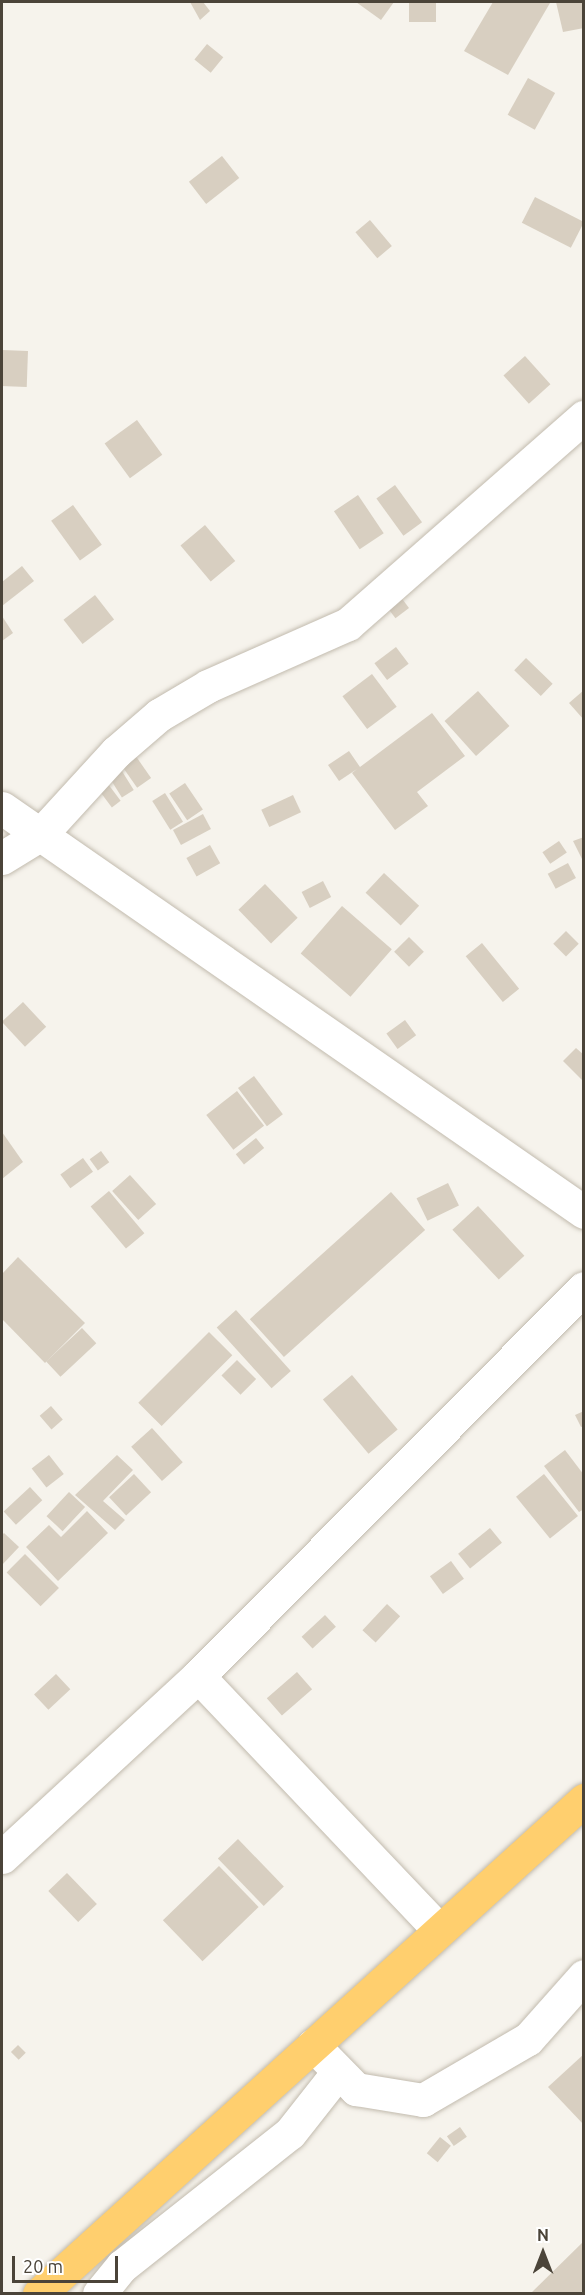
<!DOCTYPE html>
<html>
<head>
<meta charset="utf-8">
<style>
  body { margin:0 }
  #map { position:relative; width:585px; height:2295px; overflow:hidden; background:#f6f3ec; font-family:Ubuntu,sans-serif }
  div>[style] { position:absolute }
  .building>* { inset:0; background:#d8cfc1; transform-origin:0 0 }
  .roads { filter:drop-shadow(0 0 2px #c2bbae) drop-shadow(0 0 2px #c2bbae) }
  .street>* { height:33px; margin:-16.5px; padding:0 16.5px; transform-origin:16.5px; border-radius:16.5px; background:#fff }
  .highway>* { height:33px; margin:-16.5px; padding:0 16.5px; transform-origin:16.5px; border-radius:16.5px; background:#ffcf6e }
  span { translate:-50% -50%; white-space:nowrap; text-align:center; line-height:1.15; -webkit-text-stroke:4.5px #fff; paint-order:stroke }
  .frame { position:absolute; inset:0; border:3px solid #4b4439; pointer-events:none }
  .north { position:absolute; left:513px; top:2223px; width:60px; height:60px; -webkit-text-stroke:4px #fff; paint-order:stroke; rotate:0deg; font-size:16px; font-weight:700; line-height:24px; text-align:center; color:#4b4439 }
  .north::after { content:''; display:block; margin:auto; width:21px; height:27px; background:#4b4439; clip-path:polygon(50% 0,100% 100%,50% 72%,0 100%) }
  .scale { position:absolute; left:12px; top:2256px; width:106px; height:27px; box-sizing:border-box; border:3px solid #4b4439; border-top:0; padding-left:8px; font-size:18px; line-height:21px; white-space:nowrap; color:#4b4439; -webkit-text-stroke:4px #fff; paint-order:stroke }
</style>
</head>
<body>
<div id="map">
  <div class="building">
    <i style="clip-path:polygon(190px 2px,203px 2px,210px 11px,200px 20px)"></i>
    <i style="clip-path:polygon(356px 2px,394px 2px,381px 20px)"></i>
    <i style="left:409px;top:2px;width:27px;height:20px"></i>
    <i style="clip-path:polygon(493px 2px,550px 3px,508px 75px,464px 51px)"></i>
    <i style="clip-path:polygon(556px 2px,584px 2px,584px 28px,563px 32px)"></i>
    <i style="left:207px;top:44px;width:21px;height:20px;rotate:39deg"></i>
    <i style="left:528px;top:78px;width:31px;height:42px;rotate:29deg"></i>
    <i style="left:222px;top:156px;width:28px;height:42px;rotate:52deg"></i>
    <i style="left:535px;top:197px;width:55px;height:29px;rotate:27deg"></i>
    <i style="left:370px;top:220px;width:34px;height:19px;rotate:50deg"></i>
    <i style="left:2px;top:350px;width:26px;height:36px;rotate:2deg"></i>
    <i style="left:525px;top:356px;width:38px;height:29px;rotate:48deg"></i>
    <i style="left:137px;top:420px;width:43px;height:40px;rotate:54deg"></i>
    <i style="left:395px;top:485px;width:46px;height:23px;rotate:54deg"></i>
    <i style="left:358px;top:495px;width:46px;height:29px;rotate:56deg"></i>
    <i style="left:73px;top:505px;width:49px;height:27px;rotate:54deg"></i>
    <i style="left:205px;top:525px;width:47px;height:32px;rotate:50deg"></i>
    <i style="clip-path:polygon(22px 566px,34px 581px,2px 606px,2px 582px)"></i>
    <i style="left:95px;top:595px;width:31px;height:40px;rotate:52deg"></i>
    <i style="left:400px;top:596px;width:15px;height:17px;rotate:53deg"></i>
    <i style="clip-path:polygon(2px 616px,13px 633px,2px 641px)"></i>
    <i style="left:396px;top:647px;width:21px;height:27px;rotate:53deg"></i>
    <i style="left:526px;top:658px;width:37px;height:17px;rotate:44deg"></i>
    <i style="left:372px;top:674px;width:41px;height:37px;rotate:53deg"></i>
    <i style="clip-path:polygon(584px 690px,584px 720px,569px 703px)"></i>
    <i style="left:478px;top:691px;width:47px;height:45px;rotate:48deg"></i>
    <i style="clip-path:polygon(432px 713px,465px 756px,417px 792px,428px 806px,395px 830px,352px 773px,357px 769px,339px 781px,328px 765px,349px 751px,360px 767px)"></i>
    <i style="left:135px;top:755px;width:28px;height:17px;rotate:55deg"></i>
    <i style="left:120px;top:768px;width:26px;height:14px;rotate:58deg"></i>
    <i style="left:105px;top:780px;width:26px;height:11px;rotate:53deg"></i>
    <i style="left:185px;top:783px;width:32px;height:19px;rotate:56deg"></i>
    <i style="left:165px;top:793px;width:34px;height:15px;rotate:58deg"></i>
    <i style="left:293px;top:795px;width:19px;height:35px;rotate:65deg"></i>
    <i style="left:203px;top:814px;width:17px;height:34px;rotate:62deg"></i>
    <i style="clip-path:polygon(584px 837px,584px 863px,573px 841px)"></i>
    <i style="left:559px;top:841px;width:14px;height:20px;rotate:56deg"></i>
    <i style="left:210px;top:845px;width:21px;height:27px;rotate:61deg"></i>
    <i style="left:568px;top:863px;width:17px;height:23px;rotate:62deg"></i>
    <i style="left:384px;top:873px;width:48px;height:27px;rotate:43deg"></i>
    <i style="left:323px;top:881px;width:18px;height:24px;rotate:63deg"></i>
    <i style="left:265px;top:884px;width:47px;height:37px;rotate:46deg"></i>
    <i style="left:342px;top:906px;width:66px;height:63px;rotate:41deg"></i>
    <i style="left:566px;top:931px;width:18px;height:18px;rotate:45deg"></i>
    <i style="left:409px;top:937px;width:21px;height:21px;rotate:45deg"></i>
    <i style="left:482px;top:943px;width:59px;height:21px;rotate:51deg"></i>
    <i style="left:23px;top:1002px;width:34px;height:29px;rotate:47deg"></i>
    <i style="left:405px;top:1020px;width:19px;height:23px;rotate:54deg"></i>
    <i style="clip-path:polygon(576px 1048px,584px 1055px,584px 1082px,563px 1061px)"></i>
    <i style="left:254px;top:1076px;width:48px;height:20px;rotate:53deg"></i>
    <i style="left:237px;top:1091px;width:44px;height:39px;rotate:52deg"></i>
    <i style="clip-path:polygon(2px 1132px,23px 1162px,2px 1179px)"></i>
    <i style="left:256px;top:1138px;width:13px;height:26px;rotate:51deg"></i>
    <i style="left:101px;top:1151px;width:14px;height:14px;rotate:54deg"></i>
    <i style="left:83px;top:1158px;width:17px;height:28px;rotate:54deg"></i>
    <i style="left:130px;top:1175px;width:39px;height:24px;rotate:48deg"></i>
    <i style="left:448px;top:1183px;width:25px;height:35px;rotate:64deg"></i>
    <i style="left:109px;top:1191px;width:55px;height:24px;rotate:50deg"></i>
    <i style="left:391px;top:1192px;width:51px;height:190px;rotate:48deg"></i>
    <i style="left:478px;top:1206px;width:68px;height:35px;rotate:47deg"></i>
    <i style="clip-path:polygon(18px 1257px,85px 1323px,45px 1363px,2px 1319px,2px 1274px)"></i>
    <i style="left:236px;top:1310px;width:82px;height:26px;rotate:48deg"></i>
    <i style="left:82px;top:1328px;width:21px;height:49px;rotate:47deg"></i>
    <i style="left:209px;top:1332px;width:33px;height:100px;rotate:45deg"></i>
    <i style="left:237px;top:1360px;width:27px;height:22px;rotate:45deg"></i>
    <i style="left:352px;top:1375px;width:71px;height:38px;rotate:50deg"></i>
    <i style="left:51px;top:1406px;width:18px;height:15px;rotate:49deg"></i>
    <i style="clip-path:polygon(584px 1411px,584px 1426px,581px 1427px,575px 1415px)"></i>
    <i style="left:152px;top:1428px;width:46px;height:28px;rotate:48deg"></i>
    <i style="clip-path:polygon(565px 1450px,584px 1475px,584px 1509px,579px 1512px,544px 1466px)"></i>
    <i style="left:49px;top:1455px;width:24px;height:22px;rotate:52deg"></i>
    <i style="clip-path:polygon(117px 1455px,133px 1470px,103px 1501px,125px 1520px,115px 1530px,75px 1495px)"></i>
    <i style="left:134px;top:1474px;width:25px;height:34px;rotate:47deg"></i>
    <i style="left:544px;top:1474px;width:54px;height:36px;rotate:51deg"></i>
    <i style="left:30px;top:1487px;width:18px;height:36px;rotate:47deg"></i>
    <i style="left:69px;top:1492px;width:22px;height:33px;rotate:43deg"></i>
    <i style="clip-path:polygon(87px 1511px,108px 1533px,58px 1581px,26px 1547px,49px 1525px,61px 1537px)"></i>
    <i style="left:490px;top:1528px;width:19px;height:41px;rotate:51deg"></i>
    <i style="clip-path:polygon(4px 1533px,19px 1547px,2px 1565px,2px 1535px)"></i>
    <i style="left:25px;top:1554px;width:48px;height:26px;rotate:45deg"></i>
    <i style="left:451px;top:1561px;width:22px;height:26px;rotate:54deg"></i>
    <i style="left:387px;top:1604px;width:18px;height:36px;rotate:43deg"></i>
    <i style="left:325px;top:1615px;width:16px;height:32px;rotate:47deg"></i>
    <i style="left:297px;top:1672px;width:23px;height:40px;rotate:49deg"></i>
    <i style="left:56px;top:1674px;width:21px;height:30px;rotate:47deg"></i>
    <i style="left:238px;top:1839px;width:66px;height:28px;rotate:46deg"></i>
    <i style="left:219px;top:1866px;width:57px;height:78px;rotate:46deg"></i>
    <i style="left:67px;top:1873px;width:43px;height:26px;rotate:46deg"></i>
    <i style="left:18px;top:2045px;width:11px;height:10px;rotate:45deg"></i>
    <i style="clip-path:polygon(584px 2054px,584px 2125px,548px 2087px)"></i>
    <i style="left:460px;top:2127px;width:12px;height:16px;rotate:55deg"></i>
    <i style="left:440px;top:2137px;width:14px;height:21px;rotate:39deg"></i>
    <i style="clip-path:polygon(584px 2241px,584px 2290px,579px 2294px,530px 2294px)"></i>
  </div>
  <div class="roads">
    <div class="street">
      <i style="left:2px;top:808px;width:708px;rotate:34.77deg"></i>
      <i style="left:2px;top:858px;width:46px;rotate:-31.6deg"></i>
      <i style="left:41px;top:834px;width:111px;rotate:-47.6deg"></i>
      <i style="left:116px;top:752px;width:57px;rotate:-40.7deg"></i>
      <i style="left:159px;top:715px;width:57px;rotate:-30.6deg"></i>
      <i style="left:208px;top:686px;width:153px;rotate:-23.9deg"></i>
      <i style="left:348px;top:624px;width:314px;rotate:-41.3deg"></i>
      <i style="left:198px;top:1676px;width:350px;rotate:46.5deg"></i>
      <i style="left:2px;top:1857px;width:267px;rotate:-42.7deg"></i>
      <i style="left:198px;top:1676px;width:547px;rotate:-45.15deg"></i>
      <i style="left:313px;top:2045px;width:62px;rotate:45.7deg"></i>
      <i style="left:356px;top:2089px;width:68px;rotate:9.3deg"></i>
      <i style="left:423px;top:2100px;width:121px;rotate:-30.2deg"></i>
      <i style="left:528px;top:2039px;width:84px;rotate:-48.4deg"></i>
      <i style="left:99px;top:2294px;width:36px;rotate:-51deg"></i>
      <i style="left:122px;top:2266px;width:214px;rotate:-38.4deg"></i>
      <i style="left:290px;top:2133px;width:78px;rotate:-51.8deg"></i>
    </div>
    <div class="highway">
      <i style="left:39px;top:2294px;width:736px;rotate:-42.19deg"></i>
    </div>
  </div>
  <div class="frame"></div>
  <div class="north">N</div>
  <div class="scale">20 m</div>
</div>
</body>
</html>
